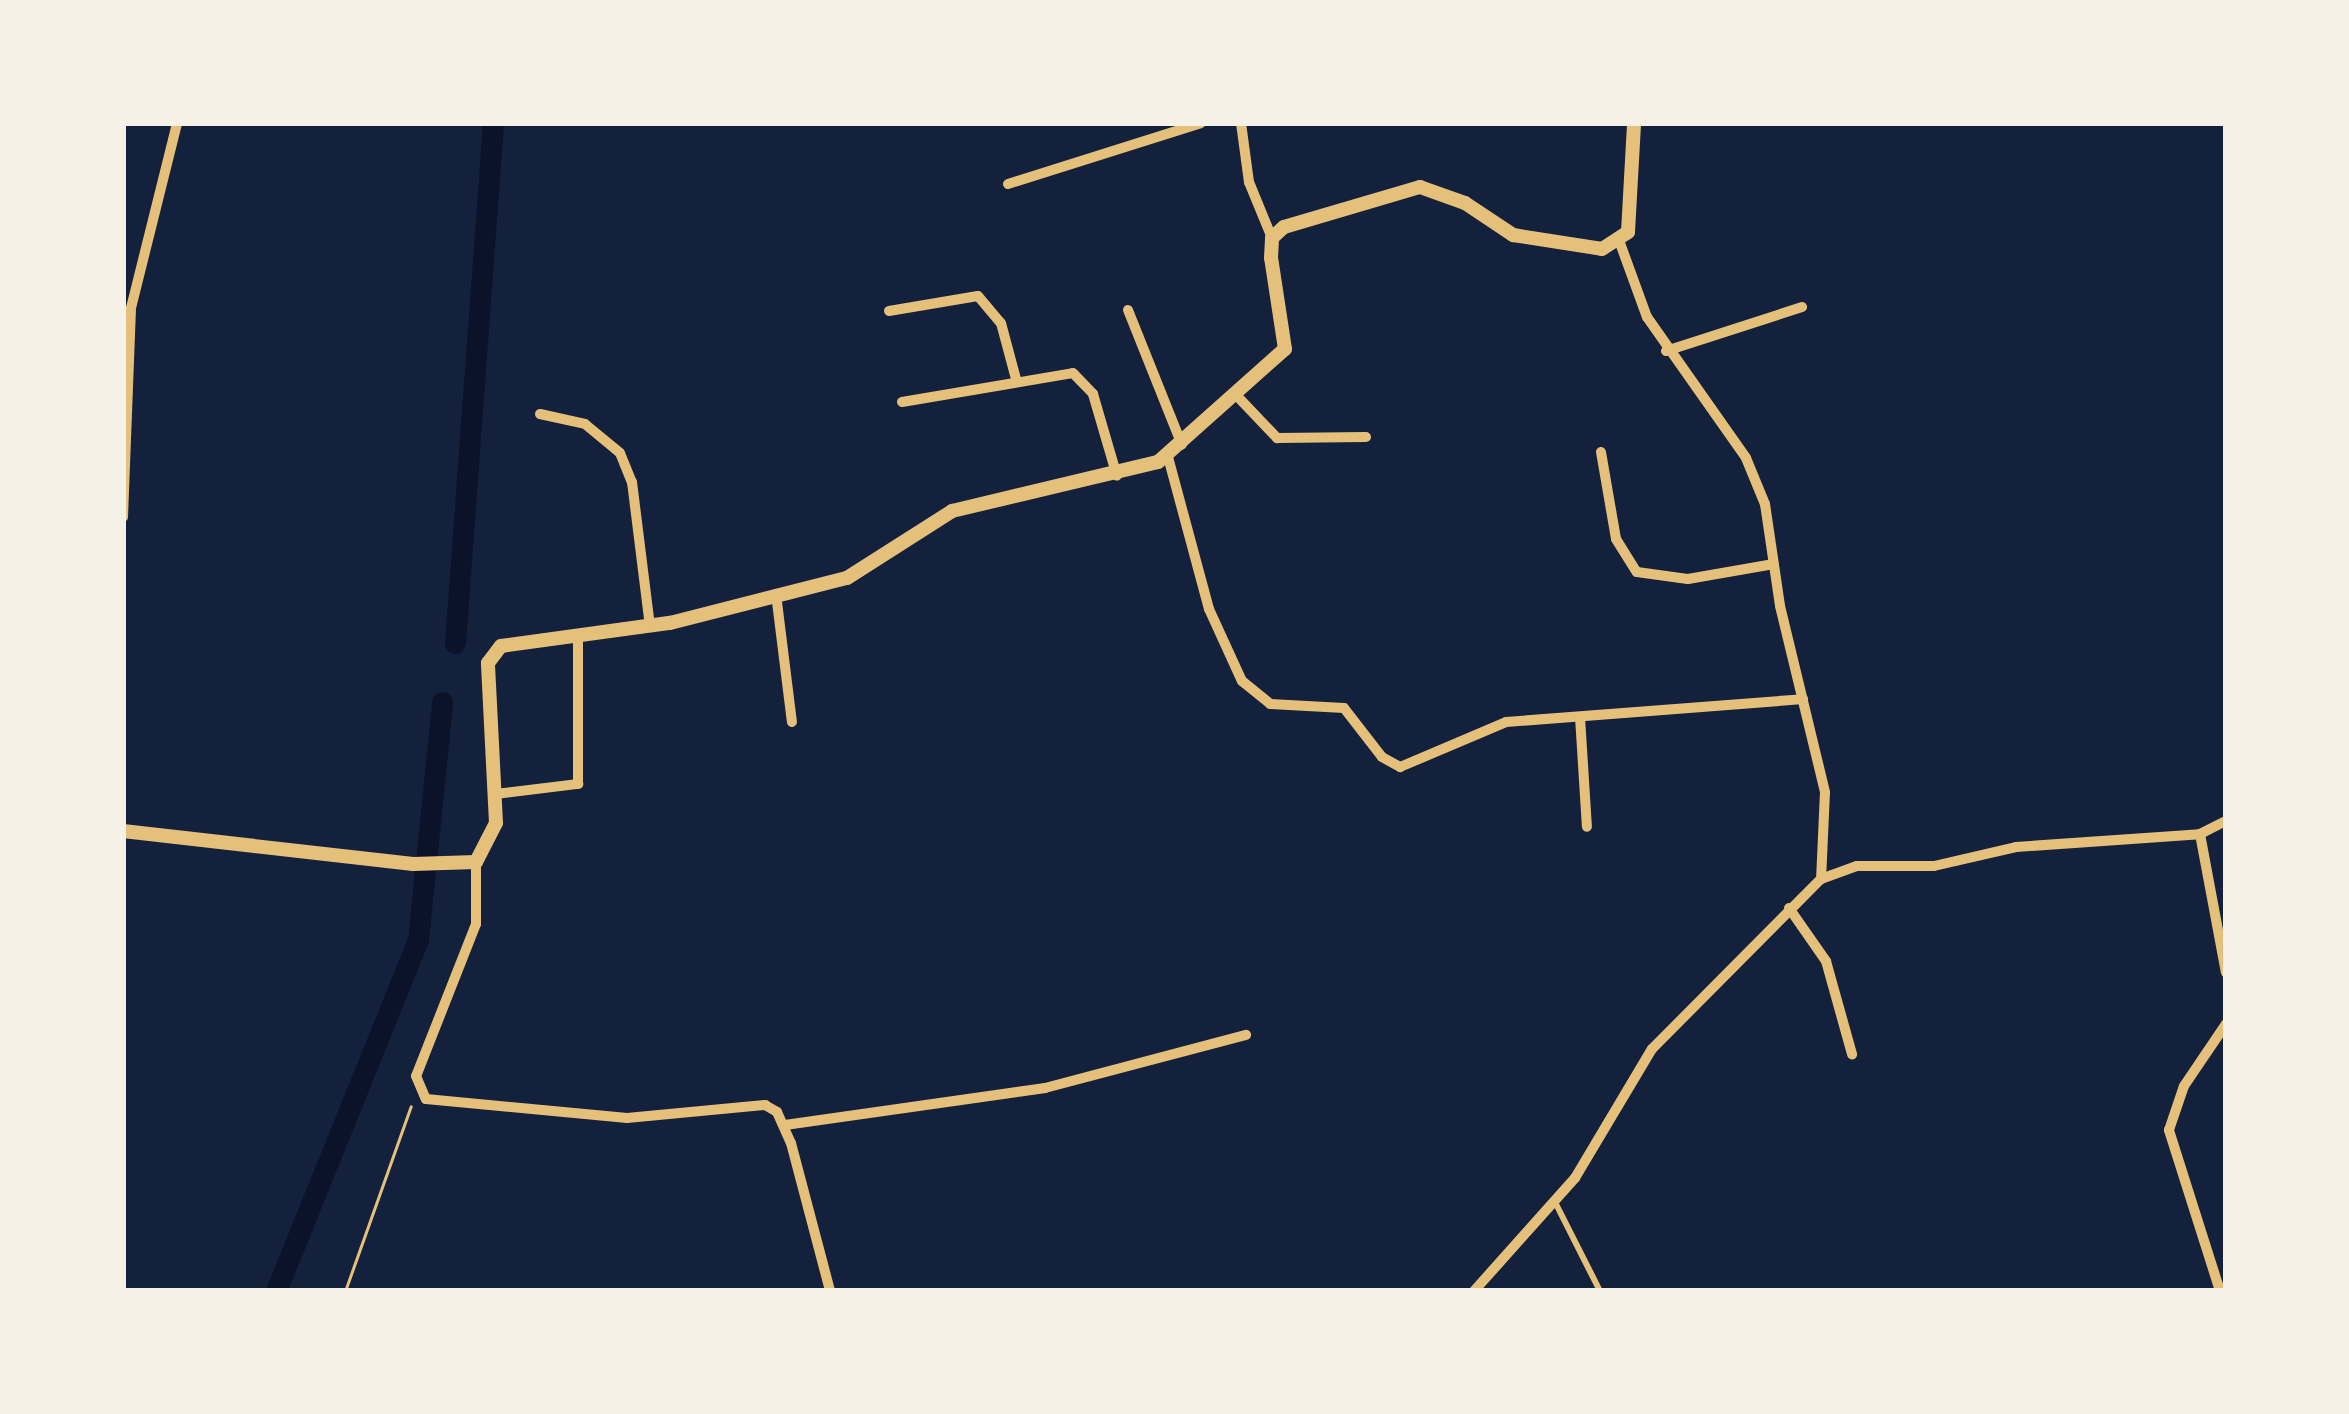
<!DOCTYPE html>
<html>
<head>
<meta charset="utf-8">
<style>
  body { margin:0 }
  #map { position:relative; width:2349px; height:1414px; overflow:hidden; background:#14213d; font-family:Lato,sans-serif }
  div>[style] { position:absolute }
  .canal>* { height:21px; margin:-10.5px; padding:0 10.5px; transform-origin:10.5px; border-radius:10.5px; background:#0b132b }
  .path>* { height:3px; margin:-1.5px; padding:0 1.5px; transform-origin:1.5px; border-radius:1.5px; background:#e5c07b }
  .service>* { height:6px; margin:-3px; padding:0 3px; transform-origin:3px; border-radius:3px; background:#e5c07b }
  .minor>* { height:10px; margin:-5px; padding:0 5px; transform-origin:5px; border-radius:5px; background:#e5c07b }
  .tertiary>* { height:14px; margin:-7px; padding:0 7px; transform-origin:7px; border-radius:7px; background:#e5c07b }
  span { translate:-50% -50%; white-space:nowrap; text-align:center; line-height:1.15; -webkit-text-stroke:12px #f6f1e7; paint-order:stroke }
  .frame { position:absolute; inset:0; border:126px solid #f6f1e7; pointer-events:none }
</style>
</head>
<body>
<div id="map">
  <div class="canal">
    <i style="left:455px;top:643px;width:521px;rotate:-85.82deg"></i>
    <i style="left:276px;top:1291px;width:379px;rotate:-68deg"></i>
    <i style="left:418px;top:940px;width:239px;rotate:-84.2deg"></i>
  </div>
  <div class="path">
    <i style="left:345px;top:1291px;width:196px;rotate:-70.4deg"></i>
  </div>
  <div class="service">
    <i style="left:1555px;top:1202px;width:100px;rotate:63.2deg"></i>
  </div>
  <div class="minor">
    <i style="left:1241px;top:123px;width:60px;rotate:82.3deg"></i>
    <i style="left:1249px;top:182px;width:61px;rotate:67.7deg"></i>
    <i style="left:1008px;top:184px;width:202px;rotate:-17.5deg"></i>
    <i style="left:1620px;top:243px;width:79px;rotate:70deg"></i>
    <i style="left:1647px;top:317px;width:172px;rotate:54.9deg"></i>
    <i style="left:1746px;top:458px;width:50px;rotate:67.6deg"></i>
    <i style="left:1765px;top:504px;width:103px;rotate:81.6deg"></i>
    <i style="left:1780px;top:606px;width:191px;rotate:76.4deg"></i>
    <i style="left:1825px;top:792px;width:87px;rotate:92.6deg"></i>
    <i style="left:1128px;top:310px;width:145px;rotate:68.2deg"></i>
    <i style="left:889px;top:311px;width:90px;rotate:-9.6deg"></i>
    <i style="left:978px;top:296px;width:35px;rotate:50deg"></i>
    <i style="left:1001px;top:323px;width:58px;rotate:75deg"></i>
    <i style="left:1666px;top:351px;width:143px;rotate:-17.9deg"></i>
    <i style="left:1238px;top:397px;width:57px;rotate:46.4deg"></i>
    <i style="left:1277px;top:438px;width:89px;rotate:-0.6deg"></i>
    <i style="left:902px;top:402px;width:173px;rotate:-9.6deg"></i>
    <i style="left:1073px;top:373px;width:29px;rotate:46deg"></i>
    <i style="left:1093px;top:394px;width:85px;rotate:73.7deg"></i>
    <i style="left:540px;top:414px;width:46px;rotate:12.5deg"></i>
    <i style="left:585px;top:424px;width:45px;rotate:39.6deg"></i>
    <i style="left:620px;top:453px;width:31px;rotate:68deg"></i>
    <i style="left:632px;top:482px;width:145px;rotate:82.9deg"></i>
    <i style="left:1601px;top:452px;width:88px;rotate:80.2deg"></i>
    <i style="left:1616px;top:539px;width:39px;rotate:58deg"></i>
    <i style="left:1637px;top:572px;width:51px;rotate:7.8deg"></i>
    <i style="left:1688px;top:579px;width:87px;rotate:-9.9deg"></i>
    <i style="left:1168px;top:457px;width:157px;rotate:74.9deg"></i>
    <i style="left:1209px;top:609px;width:79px;rotate:65.4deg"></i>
    <i style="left:1242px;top:681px;width:36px;rotate:39deg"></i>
    <i style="left:1270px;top:704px;width:74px;rotate:3.1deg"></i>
    <i style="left:1344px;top:708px;width:62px;rotate:52.2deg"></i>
    <i style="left:1382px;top:757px;width:21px;rotate:29deg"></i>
    <i style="left:1400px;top:767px;width:115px;rotate:-23deg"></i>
    <i style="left:1506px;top:722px;width:298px;rotate:-4.4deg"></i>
    <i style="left:123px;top:517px;width:209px;rotate:-87.8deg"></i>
    <i style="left:131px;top:308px;width:191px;rotate:-76deg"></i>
    <i style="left:776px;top:594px;width:129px;rotate:82.9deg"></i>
    <i style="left:1580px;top:717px;width:110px;rotate:86.4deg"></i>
    <i style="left:496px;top:794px;width:83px;rotate:-7deg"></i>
    <i style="left:578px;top:784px;width:149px;rotate:-90deg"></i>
    <i style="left:2200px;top:834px;width:141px;rotate:79.4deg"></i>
    <i style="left:476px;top:862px;width:62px;rotate:90deg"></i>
    <i style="left:476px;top:924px;width:163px;rotate:111.5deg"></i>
    <i style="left:416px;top:1076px;width:25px;rotate:67deg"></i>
    <i style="left:426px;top:1099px;width:202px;rotate:5.4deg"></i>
    <i style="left:627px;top:1118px;width:139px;rotate:-5.4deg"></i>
    <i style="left:765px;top:1105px;width:14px;rotate:30deg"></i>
    <i style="left:777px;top:1112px;width:34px;rotate:66deg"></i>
    <i style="left:791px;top:1143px;width:153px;rotate:75.2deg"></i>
    <i style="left:1789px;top:908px;width:65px;rotate:55.1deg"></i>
    <i style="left:1826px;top:961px;width:97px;rotate:74.4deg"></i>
    <i style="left:785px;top:1125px;width:263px;rotate:-8.1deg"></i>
    <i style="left:1045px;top:1088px;width:208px;rotate:-14.8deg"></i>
    <i style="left:1474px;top:1291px;width:152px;rotate:-48.2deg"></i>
    <i style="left:1575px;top:1178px;width:150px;rotate:-59.2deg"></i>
    <i style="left:1652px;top:1049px;width:240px;rotate:-45.2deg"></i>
    <i style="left:1821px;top:879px;width:38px;rotate:-20deg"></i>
    <i style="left:1857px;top:866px;width:77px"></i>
    <i style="left:1934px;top:866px;width:84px;rotate:-13deg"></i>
    <i style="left:2016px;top:847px;width:184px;rotate:-4deg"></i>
    <i style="left:2200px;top:834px;width:29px;rotate:-27deg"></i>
    <i style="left:2220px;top:1291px;width:169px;rotate:-107.6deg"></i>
    <i style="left:2169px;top:1130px;width:46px;rotate:-71.2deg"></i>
    <i style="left:2184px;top:1086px;width:75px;rotate:-55.9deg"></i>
  </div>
  <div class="tertiary">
    <i style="left:123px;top:831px;width:292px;rotate:6.5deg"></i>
    <i style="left:413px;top:864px;width:63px;rotate:-1.8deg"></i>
    <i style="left:476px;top:862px;width:44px;rotate:-62.9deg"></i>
    <i style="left:496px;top:823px;width:160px;rotate:-92.9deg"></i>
    <i style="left:488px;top:663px;width:21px;rotate:-53deg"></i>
    <i style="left:501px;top:646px;width:171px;rotate:-7.8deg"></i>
    <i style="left:670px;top:623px;width:183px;rotate:-14.3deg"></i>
    <i style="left:847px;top:578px;width:125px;rotate:-32.5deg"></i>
    <i style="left:952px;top:511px;width:212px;rotate:-13.4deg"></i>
    <i style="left:1158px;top:462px;width:170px;rotate:-41.7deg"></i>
    <i style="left:1285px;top:349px;width:92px;rotate:-98.7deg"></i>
    <i style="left:1271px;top:258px;width:20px;rotate:-87deg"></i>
    <i style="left:1272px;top:238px;width:16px;rotate:-43deg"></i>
    <i style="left:1284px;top:227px;width:142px;rotate:-16.4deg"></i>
    <i style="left:1420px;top:187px;width:48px;rotate:19.6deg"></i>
    <i style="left:1465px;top:203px;width:58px;rotate:33.7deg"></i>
    <i style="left:1513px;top:235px;width:90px;rotate:8.9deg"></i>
    <i style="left:1602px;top:249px;width:31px;rotate:-33deg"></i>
    <i style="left:1628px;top:232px;width:109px;rotate:-86.8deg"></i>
  </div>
  <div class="frame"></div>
</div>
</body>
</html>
